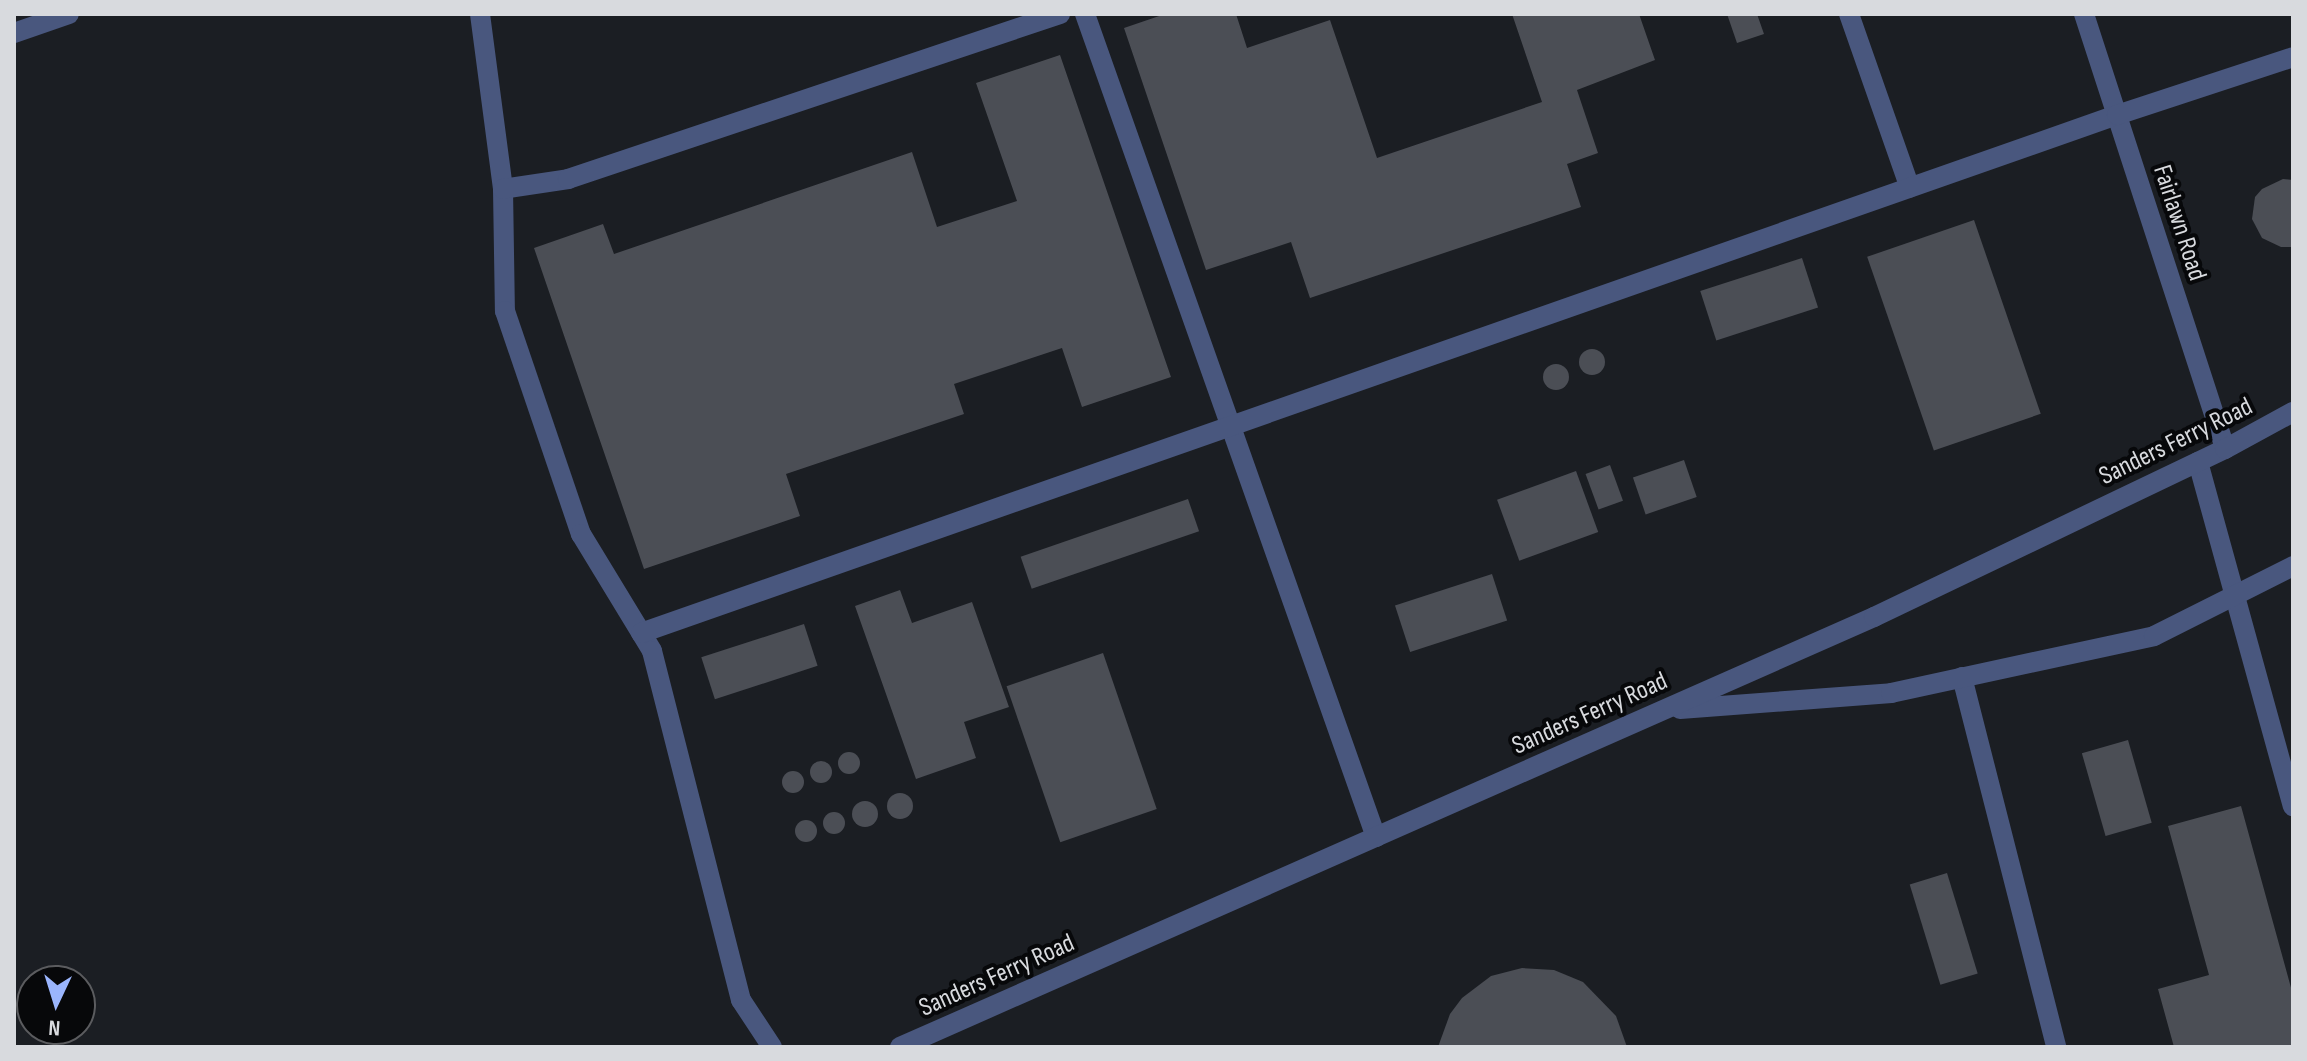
<!DOCTYPE html>
<html>
<head>
<meta charset="utf-8">
<style>
  body { margin:0 }
  #map { position:relative; width:2307px; height:1061px; overflow:hidden; background:#1b1e23; font-family:"Sofia Sans Condensed",sans-serif }
  div>[style] { position:absolute }
  .building>* { inset:0; background:#4b4e55; transform-origin:0 0 }
  .round { border-radius:50% }
  .minor>* { height:20px; margin:-10px; padding:0 10px; transform-origin:10px; border-radius:10px; background:#49577e }
  span { translate:-50% -50%; white-space:nowrap; text-align:center; line-height:1.15; -webkit-text-stroke:8px #07080a; paint-order:stroke }
  .street-label { font-size:26px; color:#d8dade }
  .frame { position:absolute; inset:0; border:16px solid #d8dade; pointer-events:none }
  .north { position:absolute; left:16px; top:965px; width:80px; height:80px; box-sizing:border-box; background:#07080a; border:2px solid #5b5c5f; border-radius:50%; rotate:184deg; font-size:22px; font-weight:700; line-height:32px; text-align:center; color:#d8dade }
  .north::after { content:''; display:block; margin:auto; width:28px; height:36px; background:#9ab5fd; clip-path:polygon(50% 0,100% 100%,50% 72%,0 100%) }
</style>
</head>
<body>
<div id="map">
  <div class="building">
    <i style="clip-path:polygon(1165px 14px,1236px 14px,1247px 48px,1330px 20px,1377px 158px,1542px 102px,1512px 14px,1639px 14px,1655px 60px,1577px 90px,1598px 153px,1567px 164px,1581px 207px,1310px 298px,1291px 242px,1206px 270px,1124px 28px)"></i>
    <i style="clip-path:polygon(1727px 14px,1757px 14px,1764px 34px,1737px 43px)"></i>
    <i style="clip-path:polygon(1060px 55px,1171px 377px,1082px 407px,1062px 348px,954px 384px,964px 414px,786px 474px,800px 516px,644px 569px,534px 248px,603px 224px,614px 254px,912px 152px,937px 227px,1017px 201px,976px 83px)"></i>
    <i style="clip-path:polygon(2283px 179px,2293px 180px,2293px 247px,2281px 247px,2262px 238px,2252px 219px,2255px 197px,2262px 189px)"></i>
    <i style="left:1974px;top:220px;width:205px;height:113px;rotate:71deg"></i>
    <i style="left:1802px;top:258px;width:52px;height:107px;rotate:72deg"></i>
    <i class="round" style="left:1579px;top:349px;width:26px;height:26px"></i>
    <i class="round" style="left:1543px;top:364px;width:26px;height:26px"></i>
    <i style="left:1684px;top:460px;width:39px;height:54px;rotate:71deg"></i>
    <i style="left:1610px;top:465px;width:38px;height:26px;rotate:70deg"></i>
    <i style="left:1576px;top:471px;width:65px;height:84px;rotate:70deg"></i>
    <i style="left:1188px;top:499px;width:34px;height:177px;rotate:71deg"></i>
    <i style="left:1492px;top:574px;width:49px;height:102px;rotate:72deg"></i>
    <i style="clip-path:polygon(900px 590px,912px 623px,972px 602px,1009px 707px,964px 722px,976px 758px,916px 779px,855px 606px)"></i>
    <i style="left:804px;top:624px;width:44px;height:108px;rotate:72deg"></i>
    <i style="left:1103px;top:653px;width:165px;height:102px;rotate:71deg"></i>
    <i style="left:2128px;top:740px;width:86px;height:48px;rotate:74deg"></i>
    <i class="round" style="left:838px;top:752px;width:22px;height:22px"></i>
    <i class="round" style="left:810px;top:761px;width:22px;height:22px"></i>
    <i class="round" style="left:782px;top:771px;width:22px;height:22px"></i>
    <i class="round" style="left:887px;top:793px;width:26px;height:26px"></i>
    <i class="round" style="left:852px;top:801px;width:26px;height:26px"></i>
    <i style="clip-path:polygon(2241px 806px,2293px 995px,2293px 1047px,2174px 1047px,2158px 989px,2209px 975px,2168px 826px)"></i>
    <i class="round" style="left:823px;top:812px;width:22px;height:22px"></i>
    <i class="round" style="left:795px;top:820px;width:22px;height:22px"></i>
    <i style="left:1947px;top:873px;width:105px;height:39px;rotate:73deg"></i>
    <i style="clip-path:polygon(1522px 968px,1554px 970px,1583px 982px,1616px 1016px,1627px 1047px,1438px 1047px,1450px 1014px,1462px 998px,1491px 976px)"></i>
  </div>
  <div class="minor">
    <i style="left:480px;top:14px;width:177px;rotate:82.5deg"></i>
    <i style="left:503px;top:189px;width:122px;rotate:89.1deg"></i>
    <i style="left:505px;top:311px;width:236px;rotate:71.2deg"></i>
    <i style="left:581px;top:534px;width:137px;rotate:58.7deg"></i>
    <i style="left:652px;top:651px;width:360px;rotate:75.7deg"></i>
    <i style="left:741px;top:1000px;width:56px;rotate:56.6deg"></i>
    <i style="left:1085px;top:14px;width:873px;rotate:70.53deg"></i>
    <i style="left:1849px;top:14px;width:184px;rotate:70.7deg"></i>
    <i style="left:2084px;top:14px;width:457px;rotate:72deg"></i>
    <i style="left:14px;top:33px;width:58px;rotate:-19.1deg"></i>
    <i style="left:503px;top:189px;width:66px;rotate:-8.7deg"></i>
    <i style="left:568px;top:179px;width:519px;rotate:-18.54deg"></i>
    <i style="left:2198px;top:462px;width:357px;rotate:74.6deg"></i>
    <i style="left:641px;top:633px;width:1564px;rotate:-19.34deg"></i>
    <i style="left:2117px;top:115px;width:185px;rotate:-18.2deg"></i>
    <i style="left:1962px;top:677px;width:382px;rotate:75.7deg"></i>
    <i style="left:1680px;top:709px;width:212px;rotate:-4.3deg"></i>
    <i style="left:1891px;top:693px;width:269px;rotate:-12.2deg"></i>
    <i style="left:2154px;top:636px;width:156px;rotate:-26.7deg"></i>
    <i style="left:900px;top:1047px;width:1065px;rotate:-23.82deg"></i>
    <i style="left:1874px;top:617px;width:389px;rotate:-25.6deg"></i>
    <i style="left:2225px;top:449px;width:77px;rotate:-28.6deg"></i>
  </div>
  <div class="street-label">
    <span style="left:2179px;top:223px;rotate:72deg">Fairlawn Road</span>
    <span style="left:2176px;top:442px;rotate:-26deg">Sanders Ferry Road</span>
    <span style="left:1590px;top:714px;rotate:-24deg">Sanders Ferry Road</span>
    <span style="left:997px;top:976px;rotate:-24deg">Sanders Ferry Road</span>
  </div>
  <div class="frame"></div>
  <div class="north">N</div>
</div>
</body>
</html>
